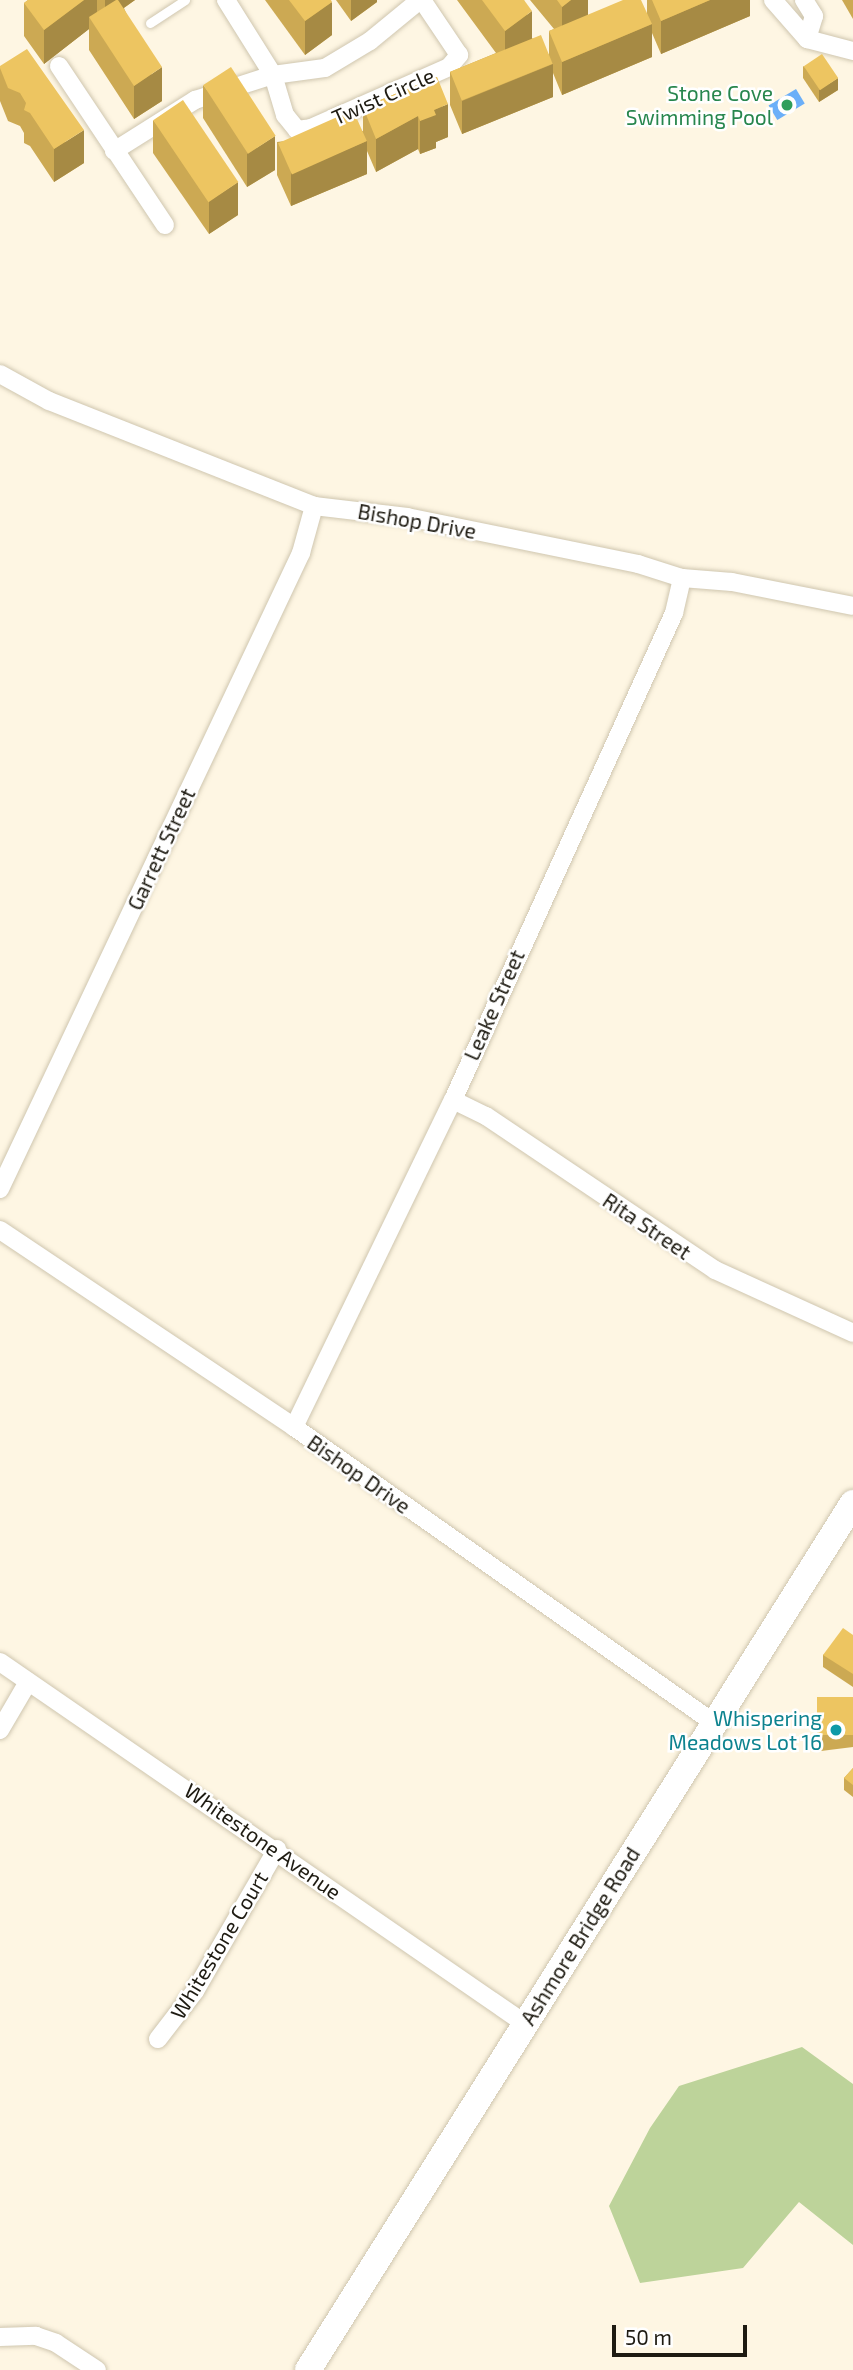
<!DOCTYPE html>
<html>
<head>
<meta charset="utf-8">
<style>
  body { margin:0 }
  #map { position:relative; width:853px; height:2370px; overflow:hidden; background:#fef6e3; font-family:"Exo 2",sans-serif }
  div>[style] { position:absolute }
  .green>* { inset:0; background:#bdd39a }
  .water>* { inset:0; background:#6baff8; transform-origin:0 0 }
  .roads { filter:drop-shadow(0 0 2px #cfc6af) drop-shadow(0 0 2px #cfc6af) }
  .lane>* { height:9px; margin:-4.5px; padding:0 4.5px; transform-origin:4.5px; border-radius:4.5px; background:#fff }
  .street>* { height:18px; margin:-9px; padding:0 9px; transform-origin:9px; border-radius:9px; background:#fff }
  .secondary>* { height:26px; margin:-13px; padding:0 13px; transform-origin:13px; border-radius:13px; background:#fff }
  .wall>* { inset:0; background:#cca953 }
  .shaded-wall>* { inset:0; background:#a68a44 }
  .building>* { inset:0; background:#edc561; transform-origin:0 0 }
  .dots>* { width:19px; height:19px; translate:-50% -50%; box-sizing:border-box; border:4px solid #fff; border-radius:50% }
  span { translate:-50% -50%; white-space:nowrap; text-align:center; line-height:1.15; -webkit-text-stroke:5px #fff; paint-order:stroke }
  .leisure-label { font-size:21px; color:#27864d }
  .right { translate:-100% -50%; text-align:right }
  .street-label { font-size:21px; color:#1e1b12 }
  .culture-label { font-size:21px; color:#0d838f }
  .scale { position:absolute; left:612px; top:2325px; width:135px; height:32px; box-sizing:border-box; border:4px solid #1e1b12; border-top:0; padding-left:9px; font-size:21px; line-height:24px; white-space:nowrap; color:#1e1b12; -webkit-text-stroke:5px #fff; paint-order:stroke }
</style>
</head>
<body>
<div id="map">
  <div class="green">
    <i style="clip-path:polygon(802px 2047px,853px 2084px,853px 2245px,799px 2202px,743px 2268px,640px 2283px,609px 2206px,650px 2128px,679px 2086px)"></i>
  </div>
  <div class="water">
    <i style="left:796px;top:89px;width:17px;height:32px;rotate:59deg"></i>
  </div>
  <div class="roads">
    <div class="lane">
      <i style="left:150px;top:23px;width:42px;rotate:-33.3deg"></i>
    </div>
    <div class="street">
      <i style="left:226px;top:0;width:89px;rotate:57.9deg"></i>
      <i style="left:273px;top:75px;width:42px;rotate:73.3deg"></i>
      <i style="left:285px;top:115px;width:19px;rotate:51deg"></i>
      <i style="left:297px;top:130px;width:14px;rotate:-8deg"></i>
      <i style="left:311px;top:128px;width:151px;rotate:-23.8deg"></i>
      <i style="left:449px;top:67px;width:16px;rotate:-50deg"></i>
      <i style="left:459px;top:55px;width:66px;rotate:-123.9deg"></i>
      <i style="left:773px;top:0;width:52px;rotate:48.9deg"></i>
      <i style="left:807px;top:39px;width:48px;rotate:14.6deg"></i>
      <i style="left:804px;top:0;width:19px;rotate:58deg"></i>
      <i style="left:814px;top:16px;width:24px;rotate:107deg"></i>
      <i style="left:59px;top:66px;width:191px;rotate:56.3deg"></i>
      <i style="left:114px;top:151px;width:96px;rotate:-32.2deg"></i>
      <i style="left:195px;top:100px;width:82px;rotate:-17.8deg"></i>
      <i style="left:273px;top:75px;width:52px;rotate:-7.7deg"></i>
      <i style="left:325px;top:68px;width:52px;rotate:-31deg"></i>
      <i style="left:370px;top:41px;width:65px;rotate:-39.4deg"></i>
      <i style="left:0;top:374px;width:56px;rotate:28.9deg"></i>
      <i style="left:49px;top:401px;width:285px;rotate:21.6deg"></i>
      <i style="left:314px;top:506px;width:94px;rotate:6.7deg"></i>
      <i style="left:407px;top:517px;width:236px;rotate:11.5deg"></i>
      <i style="left:638px;top:564px;width:46px;rotate:17.7deg"></i>
      <i style="left:682px;top:578px;width:50px;rotate:4.6deg"></i>
      <i style="left:732px;top:582px;width:123px;rotate:11.2deg"></i>
      <i style="left:453px;top:1100px;width:37px;rotate:26deg"></i>
      <i style="left:486px;top:1116px;width:276px;rotate:33.9deg"></i>
      <i style="left:715px;top:1270px;width:152px;rotate:24.5deg"></i>
      <i style="left:0;top:1189px;width:704px;rotate:-64.67deg"></i>
      <i style="left:301px;top:553px;width:49px;rotate:-74.5deg"></i>
      <i style="left:0;top:1230px;width:354px;rotate:33.8deg"></i>
      <i style="left:294px;top:1427px;width:514px;rotate:35.17deg"></i>
      <i style="left:294px;top:1427px;width:364px;rotate:-64.1deg"></i>
      <i style="left:453px;top:1100px;width:535px;rotate:-65.59deg"></i>
      <i style="left:674px;top:613px;width:36px;rotate:-77deg"></i>
      <i style="left:0;top:1662px;width:636px;rotate:34.56deg"></i>
      <i style="left:0;top:1730px;width:56px;rotate:-59.7deg"></i>
      <i style="left:158px;top:2039px;width:61px;rotate:-52.4deg"></i>
      <i style="left:195px;top:1991px;width:164px;rotate:-60deg"></i>
      <i style="left:0;top:2337px;width:36px;rotate:-2deg"></i>
      <i style="left:36px;top:2336px;width:21px;rotate:19deg"></i>
      <i style="left:56px;top:2343px;width:49px;rotate:33.4deg"></i>
    </div>
    <div class="secondary">
      <i style="left:308px;top:2370px;width:1024px;rotate:-57.85deg"></i>
    </div>
  </div>
  <div class="wall">
    <i style="clip-path:polygon(28px 0,135px 0,124px 8px,162px 101px,134px 119px,89px 50px,89px 29px,44px 64px,24px 36px,24px 3px)"></i>
    <i style="clip-path:polygon(265px 0,331px 0,332px 35px,305px 55px)"></i>
    <i style="clip-path:polygon(336px 0,377px 0,377px 2px,351px 21px)"></i>
    <i style="clip-path:polygon(457px 0,524px 0,532px 38px,549px 55px,549px 31px,554px 29px,530px 0,588px 0,588px 15px,647px 13px,647px 0,750px 0,750px 16px,661px 54px,652px 33px,652px 57px,562px 95px,553px 73px,553px 97px,462px 134px,450px 105px,450px 72px,496px 53px)"></i>
    <i style="clip-path:polygon(842px 0,853px 0,853px 19px)"></i>
    <i style="clip-path:polygon(0 66px,84px 163px,54px 182px,30px 146px,24px 143px,24px 133px,20px 126px,8px 121px,0 101px)"></i>
    <i style="clip-path:polygon(803px 66px,838px 90px,819px 102px,803px 78px)"></i>
    <i style="clip-path:polygon(437px 77px,448px 137px,436px 142px,436px 148px,420px 154px,418px 149px,376px 172px,367px 151px,367px 174px,291px 206px,277px 175px,277px 142px,363px 131px,363px 107px)"></i>
    <i style="clip-path:polygon(203px 85px,275px 170px,247px 187px,203px 118px)"></i>
    <i style="clip-path:polygon(153px 120px,238px 215px,209px 234px,153px 153px)"></i>
    <i style="clip-path:polygon(853px 1635px,853px 1687px,823px 1667px,823px 1655px)"></i>
    <i style="clip-path:polygon(853px 1697px,853px 1747px,821px 1751px,817px 1712px,817px 1700px)"></i>
    <i style="clip-path:polygon(853px 1768px,853px 1797px,844px 1790px,844px 1778px)"></i>
  </div>
  <div class="shaded-wall">
    <i style="clip-path:polygon(84px 0,97px 0,97px 24px,89px 17px,89px 29px,44px 64px,44px 30px)"></i>
    <i style="clip-path:polygon(105px 0,135px 0,105px 21px)"></i>
    <i style="clip-path:polygon(351px 0,377px 0,377px 2px,351px 21px)"></i>
    <i style="clip-path:polygon(571px 0,588px 0,588px 20px,562px 40px,562px 7px)"></i>
    <i style="clip-path:polygon(710px 0,750px 0,750px 16px,661px 54px,661px 21px)"></i>
    <i style="clip-path:polygon(332px 2px,332px 35px,305px 55px,305px 21px)"></i>
    <i style="clip-path:polygon(532px 11px,532px 44px,505px 64px,505px 31px)"></i>
    <i style="clip-path:polygon(652px 24px,652px 57px,562px 95px,562px 62px)"></i>
    <i style="clip-path:polygon(553px 64px,553px 97px,462px 134px,462px 101px)"></i>
    <i style="clip-path:polygon(162px 67px,162px 101px,134px 119px,134px 86px)"></i>
    <i style="clip-path:polygon(838px 78px,838px 90px,819px 102px,819px 90px)"></i>
    <i style="clip-path:polygon(448px 104px,448px 137px,436px 142px,436px 148px,420px 154px,420px 121px,434px 110px)"></i>
    <i style="clip-path:polygon(418px 116px,418px 149px,376px 172px,376px 139px)"></i>
    <i style="clip-path:polygon(84px 130px,84px 163px,54px 182px,54px 149px)"></i>
    <i style="clip-path:polygon(275px 136px,275px 170px,247px 187px,247px 154px)"></i>
    <i style="clip-path:polygon(367px 141px,367px 174px,291px 206px,291px 173px)"></i>
    <i style="clip-path:polygon(238px 182px,238px 215px,209px 234px,209px 201px)"></i>
  </div>
  <div class="building">
    <i style="clip-path:polygon(28px 0,84px 0,44px 30px,24px 3px)"></i>
    <i style="clip-path:polygon(116px 0,118px 0,162px 67px,134px 86px,89px 17px)"></i>
    <i style="clip-path:polygon(289px 0,331px 0,332px 2px,305px 21px)"></i>
    <i style="clip-path:polygon(482px 0,524px 0,532px 11px,505px 31px)"></i>
    <i style="clip-path:polygon(557px 0,571px 0,562px 7px)"></i>
    <i style="clip-path:polygon(623px 0,641px 0,652px 24px,562px 62px,549px 31px)"></i>
    <i style="clip-path:polygon(652px 0,710px 0,661px 21px)"></i>
    <i style="left:541px;top:35px;width:31px;height:98px;rotate:68deg"></i>
    <i style="clip-path:polygon(27px 49px,84px 130px,54px 149px,30px 113px,24px 110px,26px 103px,20px 93px,8px 88px,0 68px,0 66px)"></i>
    <i style="left:822px;top:54px;width:29px;height:22px;rotate:56deg"></i>
    <i style="left:231px;top:67px;width:82px;height:33px;rotate:57deg"></i>
    <i style="clip-path:polygon(437px 77px,448px 104px,434px 110px,436px 115px,420px 121px,418px 116px,376px 139px,363px 107px)"></i>
    <i style="left:183px;top:100px;width:99px;height:36px;rotate:56deg"></i>
    <i style="left:353px;top:110px;width:34px;height:82px;rotate:66deg"></i>
    <i style="clip-path:polygon(843px 1628px,853px 1635px,853px 1674px,823px 1655px)"></i>
    <i style="left:853px;top:1697px;width:38px;height:36px;rotate:90deg"></i>
    <i style="clip-path:polygon(853px 1768px,853px 1785px,844px 1778px)"></i>
  </div>
  <div class="dots">
    <i style="left:787px;top:105px;background:#2e9e5b"></i>
    <i style="left:836px;top:1730px;background:#0f9aa8"></i>
  </div>
  <div class="leisure-label">
    <span class="right" style="left:773px;top:105px">Stone Cove<br>Swimming Pool</span>
  </div>
  <div class="street-label">
    <span style="left:383px;top:96px;rotate:-24deg">Twist Circle</span>
    <span style="left:417px;top:521px;rotate:10deg">Bishop Drive</span>
    <span style="left:161px;top:849px;rotate:-65deg">Garrett Street</span>
    <span style="left:494px;top:1005px;rotate:-66deg">Leake Street</span>
    <span style="left:647px;top:1226px;rotate:34deg">Rita Street</span>
    <span style="left:359px;top:1474px;rotate:35deg">Bishop Drive</span>
    <span style="left:263px;top:1841px;rotate:35deg">Whitestone Avenue</span>
    <span style="left:580px;top:1936px;rotate:-58deg">Ashmore Bridge Road</span>
    <span style="left:219px;top:1945px;rotate:-59deg">Whitestone Court</span>
  </div>
  <div class="culture-label">
    <span class="right" style="left:822px;top:1730px">Whispering<br>Meadows Lot 16</span>
  </div>
  <div class="scale">50 m</div>
</div>
</body>
</html>
